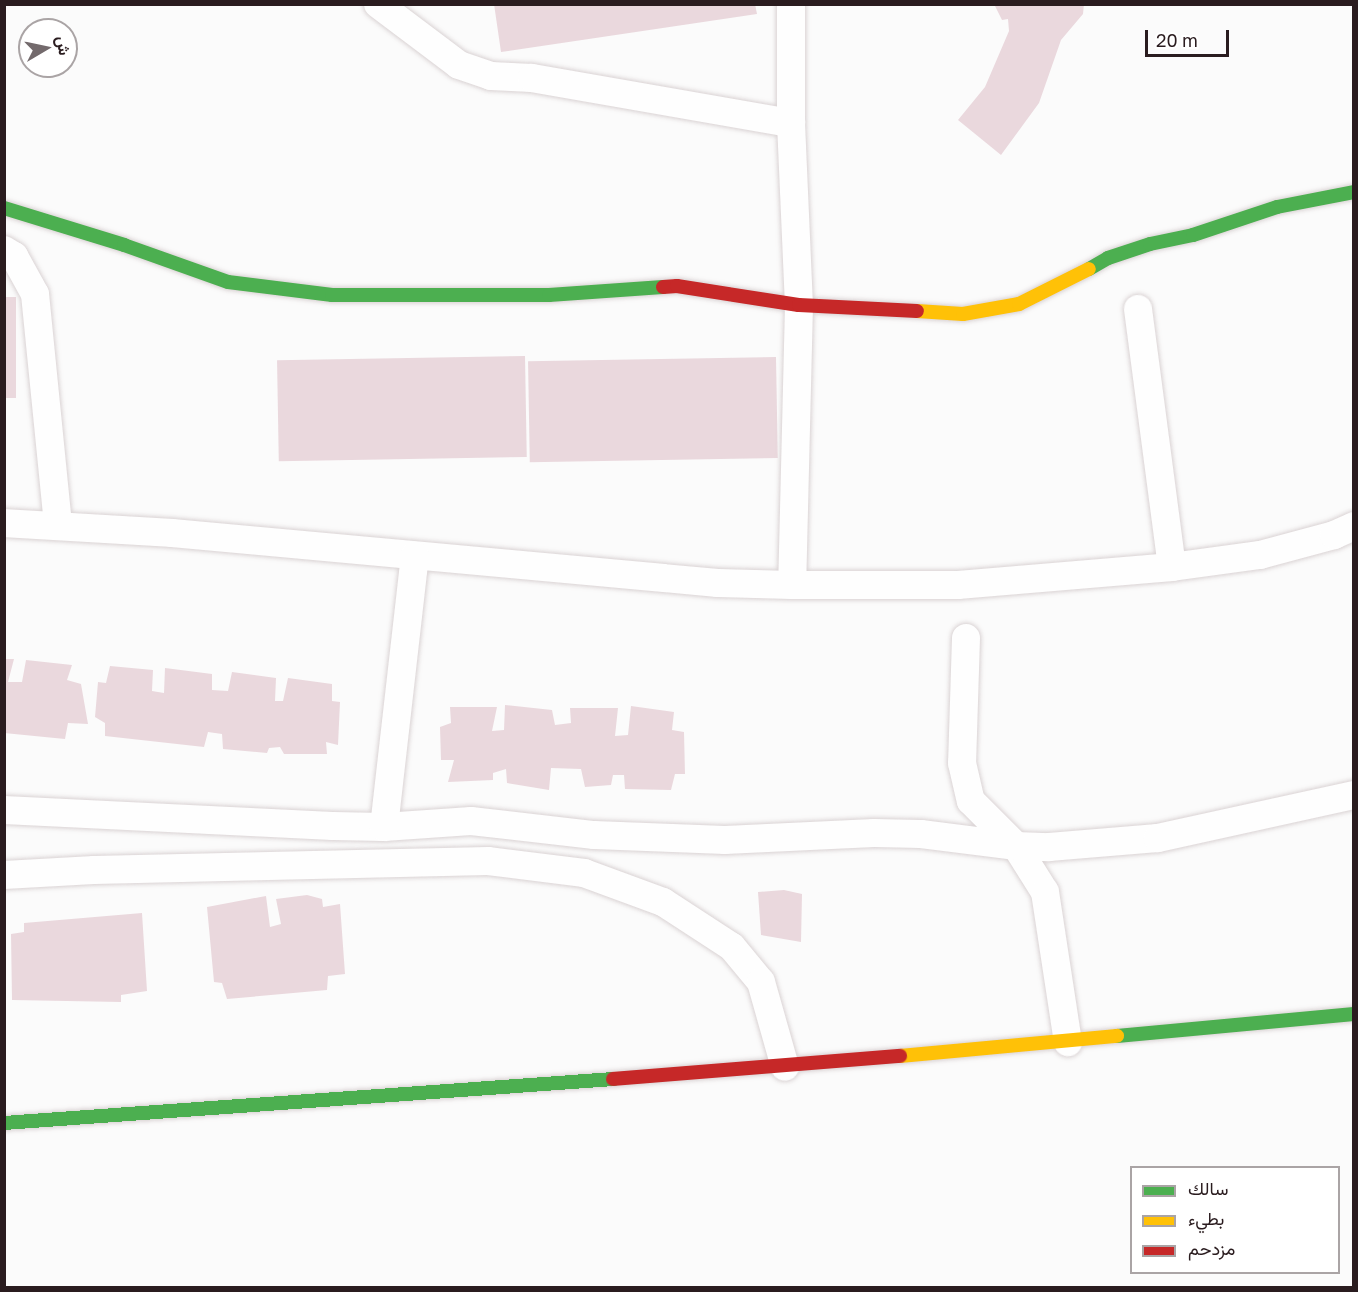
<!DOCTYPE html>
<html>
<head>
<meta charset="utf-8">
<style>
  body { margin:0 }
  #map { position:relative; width:1358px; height:1292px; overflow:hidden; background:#fbfbfb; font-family:"Golos Text",Vazirmatn,sans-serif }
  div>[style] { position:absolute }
  .building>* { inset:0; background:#ead8dd; transform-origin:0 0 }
  .roads { filter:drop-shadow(0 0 2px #dad3d4) drop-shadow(0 0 2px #dad3d4) }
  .street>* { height:28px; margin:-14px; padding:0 14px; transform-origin:14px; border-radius:14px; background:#fefefe }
  .fast>* { height:14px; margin:-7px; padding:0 7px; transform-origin:7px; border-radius:7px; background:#4caf50 }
  .slow>* { height:14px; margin:-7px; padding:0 7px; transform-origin:7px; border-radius:7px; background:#ffc107 }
  .jam>* { height:14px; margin:-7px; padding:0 7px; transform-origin:7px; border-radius:7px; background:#c62828 }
  span { translate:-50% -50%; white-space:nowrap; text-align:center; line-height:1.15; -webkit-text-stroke:4.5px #fff; paint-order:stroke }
  .frame { position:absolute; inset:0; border:6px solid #2a1c1f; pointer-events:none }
  .legend { position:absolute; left:1130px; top:1166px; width:210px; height:108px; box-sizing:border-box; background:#fff; border:2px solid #aaa4a5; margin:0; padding:8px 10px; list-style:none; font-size:18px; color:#2a1c1f }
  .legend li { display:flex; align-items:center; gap:12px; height:30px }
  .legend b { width:30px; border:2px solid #aaa4a5 }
  .north { position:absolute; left:18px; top:18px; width:60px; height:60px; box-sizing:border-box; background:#fff; border:2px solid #aaa4a5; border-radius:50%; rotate:81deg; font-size:16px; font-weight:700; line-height:24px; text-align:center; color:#2a1c1f }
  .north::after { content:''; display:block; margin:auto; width:21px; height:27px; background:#736a6c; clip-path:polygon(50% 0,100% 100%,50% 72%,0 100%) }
  .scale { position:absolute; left:1145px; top:30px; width:84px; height:27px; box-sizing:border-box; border:3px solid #2a1c1f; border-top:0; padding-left:8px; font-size:18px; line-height:21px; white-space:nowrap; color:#2a1c1f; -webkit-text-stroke:4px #fff; paint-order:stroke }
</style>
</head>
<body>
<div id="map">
  <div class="building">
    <i style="clip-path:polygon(494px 4px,755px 4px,757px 14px,501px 52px)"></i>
    <i style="clip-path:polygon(994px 4px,1084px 4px,1083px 14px,1061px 40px,1039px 103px,1001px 155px,958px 120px,985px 87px,1009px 31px,1008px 19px,1002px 20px)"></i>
    <i style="left:4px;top:297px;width:12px;height:101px"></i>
    <i style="left:525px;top:356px;width:101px;height:248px;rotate:89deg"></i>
    <i style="left:776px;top:357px;width:101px;height:248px;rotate:89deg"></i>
    <i style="clip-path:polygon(4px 659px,14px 659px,8px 682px,22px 682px,26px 660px,72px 665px,67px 680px,81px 684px,88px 724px,68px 723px,65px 739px,4px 733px)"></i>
    <i style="clip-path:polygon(110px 666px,153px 670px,152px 691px,164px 693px,165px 668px,212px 674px,212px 690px,228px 691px,232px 672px,276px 678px,275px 701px,283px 701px,288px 678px,332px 684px,332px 701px,340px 702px,338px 745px,326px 742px,327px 754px,284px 754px,280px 747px,269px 748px,267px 753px,223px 749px,222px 734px,208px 732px,204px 747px,105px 736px,105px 723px,95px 717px,98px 682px,106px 683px)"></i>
    <i style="clip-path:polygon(505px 705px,552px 710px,555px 725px,571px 723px,570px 708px,618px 708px,615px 736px,628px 735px,631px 706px,674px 712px,672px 730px,684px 732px,685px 774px,675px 774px,671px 790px,625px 789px,624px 775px,613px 775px,611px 785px,585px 787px,581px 769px,551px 768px,549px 790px,507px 783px,506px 769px,493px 773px,493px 780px,448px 782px,454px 760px,441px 760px,440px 727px,451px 723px,450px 707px,497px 707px,492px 731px,504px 730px)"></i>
    <i style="clip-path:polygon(784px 890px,802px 894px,801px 942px,761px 935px,758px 892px)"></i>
    <i style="clip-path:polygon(307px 895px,322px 899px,323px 907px,340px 904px,345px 974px,328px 976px,327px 990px,227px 999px,222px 983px,214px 982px,207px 907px,266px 896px,270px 927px,281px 924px,276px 899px)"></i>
    <i style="clip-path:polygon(142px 913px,147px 991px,121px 995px,121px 1002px,12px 1000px,11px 934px,24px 932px,24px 923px)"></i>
  </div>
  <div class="roads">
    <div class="street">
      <i style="left:378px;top:4px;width:101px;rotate:37deg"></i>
      <i style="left:459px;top:65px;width:34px;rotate:19deg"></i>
      <i style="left:491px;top:76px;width:41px;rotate:2.8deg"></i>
      <i style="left:532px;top:78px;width:263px;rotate:9.9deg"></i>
      <i style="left:791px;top:4px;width:119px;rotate:90deg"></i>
      <i style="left:791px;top:123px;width:182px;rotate:87.5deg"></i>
      <i style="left:799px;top:305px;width:280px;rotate:91.4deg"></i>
      <i style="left:4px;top:250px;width:12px;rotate:31deg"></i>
      <i style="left:14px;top:256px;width:43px;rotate:61.1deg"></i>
      <i style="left:35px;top:294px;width:232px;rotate:84.3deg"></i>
      <i style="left:1138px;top:309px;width:260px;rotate:82.5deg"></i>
      <i style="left:4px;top:523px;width:168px;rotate:3.4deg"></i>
      <i style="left:172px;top:533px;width:548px;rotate:5.23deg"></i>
      <i style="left:718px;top:583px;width:74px;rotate:1.5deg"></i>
      <i style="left:792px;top:585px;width:166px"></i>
      <i style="left:958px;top:585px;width:215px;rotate:-4.8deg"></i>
      <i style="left:1172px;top:567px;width:89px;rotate:-7.8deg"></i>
      <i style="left:1260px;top:555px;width:77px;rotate:-15.1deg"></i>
      <i style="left:1334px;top:535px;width:22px;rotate:-24deg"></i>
      <i style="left:966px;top:638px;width:125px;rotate:91.8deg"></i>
      <i style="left:962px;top:763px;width:39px;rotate:77deg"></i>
      <i style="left:971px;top:801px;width:64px;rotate:45deg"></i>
      <i style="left:1016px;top:846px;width:54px;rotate:57.8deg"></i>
      <i style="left:1045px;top:892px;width:152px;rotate:81.3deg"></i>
      <i style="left:4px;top:810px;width:329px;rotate:2.8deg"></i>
      <i style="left:333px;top:826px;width:51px;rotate:1.1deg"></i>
      <i style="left:384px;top:827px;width:87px;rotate:-3.9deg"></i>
      <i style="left:471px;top:821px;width:124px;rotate:6.5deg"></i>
      <i style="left:594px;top:835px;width:131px;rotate:2.2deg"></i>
      <i style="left:725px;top:840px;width:149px;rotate:-2.7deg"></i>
      <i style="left:874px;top:833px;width:47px;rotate:1.2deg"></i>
      <i style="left:921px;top:834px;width:96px;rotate:7.2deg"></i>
      <i style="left:1016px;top:846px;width:33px;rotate:2deg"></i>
      <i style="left:1049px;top:847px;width:109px;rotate:-4.7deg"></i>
      <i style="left:1158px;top:838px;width:201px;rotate:-12.4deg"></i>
      <i style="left:384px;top:827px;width:273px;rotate:-83.5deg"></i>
      <i style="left:4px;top:875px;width:90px;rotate:-3.2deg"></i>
      <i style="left:94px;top:870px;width:394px;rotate:-1.3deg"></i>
      <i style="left:488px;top:861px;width:97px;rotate:7.1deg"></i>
      <i style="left:584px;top:873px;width:84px;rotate:20.2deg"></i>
      <i style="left:663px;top:902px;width:82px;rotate:33.1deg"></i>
      <i style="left:732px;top:947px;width:45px;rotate:50.4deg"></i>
      <i style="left:761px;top:982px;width:88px;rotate:74.2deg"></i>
    </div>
    <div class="fast">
      <i style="left:4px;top:208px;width:126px;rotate:17.1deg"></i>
      <i style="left:124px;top:245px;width:110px;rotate:19.6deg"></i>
      <i style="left:228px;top:282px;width:105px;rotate:7.1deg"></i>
      <i style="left:332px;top:295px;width:217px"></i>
      <i style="left:549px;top:295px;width:114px;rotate:-4deg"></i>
      <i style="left:1089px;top:269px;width:22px;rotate:-30deg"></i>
      <i style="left:1108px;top:258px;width:44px;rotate:-18.4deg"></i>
      <i style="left:1150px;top:244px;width:44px;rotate:-11.8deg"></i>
      <i style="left:1193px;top:235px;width:89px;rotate:-18.4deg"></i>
      <i style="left:1277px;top:207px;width:78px;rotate:-11deg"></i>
      <i style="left:1117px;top:1036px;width:238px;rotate:-5.3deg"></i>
      <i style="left:4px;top:1123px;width:611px;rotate:-4.13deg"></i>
    </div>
    <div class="slow">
      <i style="left:917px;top:311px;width:46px;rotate:3.7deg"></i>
      <i style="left:963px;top:314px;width:57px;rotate:-10.1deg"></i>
      <i style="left:1019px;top:304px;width:78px;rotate:-26.6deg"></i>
      <i style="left:900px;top:1056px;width:218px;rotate:-5.3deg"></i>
    </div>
    <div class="jam">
      <i style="left:663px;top:287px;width:14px;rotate:-4deg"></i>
      <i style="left:677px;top:286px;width:123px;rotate:8.9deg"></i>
      <i style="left:799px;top:305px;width:118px;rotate:2.9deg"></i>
      <i style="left:613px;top:1079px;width:288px;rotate:-4.6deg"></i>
    </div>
  </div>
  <div class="frame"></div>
  <ul class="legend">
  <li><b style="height:8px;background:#4caf50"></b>سالك</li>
  <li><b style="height:8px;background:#ffc107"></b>بطيء</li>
  <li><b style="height:8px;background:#c62828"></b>مزدحم</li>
  </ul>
  <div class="north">ش</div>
  <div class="scale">20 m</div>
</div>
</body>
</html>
